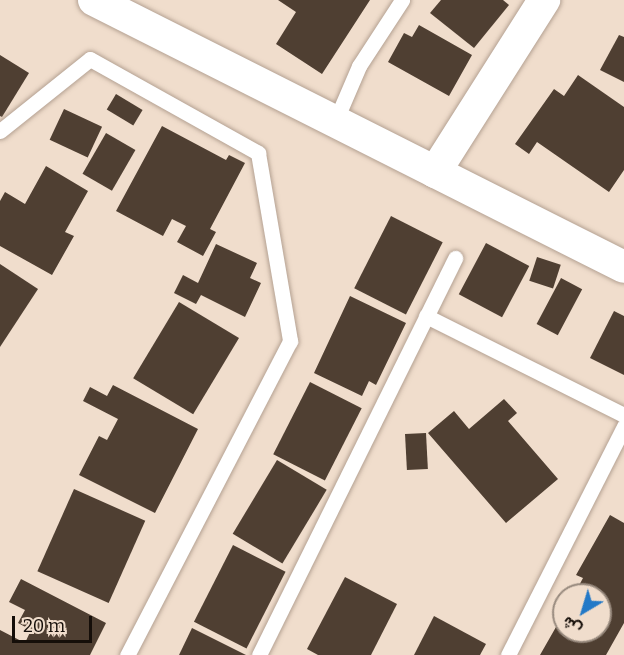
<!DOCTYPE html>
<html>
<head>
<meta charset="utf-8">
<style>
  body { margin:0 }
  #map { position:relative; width:624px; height:655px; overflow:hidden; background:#f0ddcc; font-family:Bitter,Vazirmatn,serif }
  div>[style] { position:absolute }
  .building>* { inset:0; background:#4f3f32; transform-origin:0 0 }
  .roads { filter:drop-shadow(0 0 2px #b4a192) drop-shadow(0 0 2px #b4a192) }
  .service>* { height:15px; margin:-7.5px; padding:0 7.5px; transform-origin:7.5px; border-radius:7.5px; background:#fff }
  .minor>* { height:32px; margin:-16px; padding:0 16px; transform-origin:16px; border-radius:16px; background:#fff }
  span { translate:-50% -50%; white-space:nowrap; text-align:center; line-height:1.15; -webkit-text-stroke:6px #f0ddcc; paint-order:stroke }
  .north { position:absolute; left:552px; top:583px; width:60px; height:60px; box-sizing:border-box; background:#f0ddcc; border:2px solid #988a7e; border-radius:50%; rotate:218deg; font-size:16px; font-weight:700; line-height:24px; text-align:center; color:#150e09 }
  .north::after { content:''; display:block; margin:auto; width:21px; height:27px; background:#2379c7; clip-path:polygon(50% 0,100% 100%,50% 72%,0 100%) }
  .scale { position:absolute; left:12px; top:616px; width:80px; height:27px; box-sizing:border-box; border:3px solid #150e09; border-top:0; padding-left:8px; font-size:18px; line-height:21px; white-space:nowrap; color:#150e09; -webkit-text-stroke:4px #f0ddcc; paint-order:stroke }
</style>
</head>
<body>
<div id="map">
  <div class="building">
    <i style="clip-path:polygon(278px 0,370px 0,322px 74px,276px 44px,296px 12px)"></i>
    <i style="clip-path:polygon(441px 0,503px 0,509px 5px,474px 48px,430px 13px)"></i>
    <i style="clip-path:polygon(419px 25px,472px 55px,449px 96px,388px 62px,404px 33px,412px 37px)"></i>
    <i style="clip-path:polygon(619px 35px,624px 37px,624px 82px,600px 70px)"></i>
    <i style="clip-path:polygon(0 55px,29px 73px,2px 117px,0 116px)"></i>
    <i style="clip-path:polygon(578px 75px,624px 107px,624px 170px,609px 192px,537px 142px,529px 154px,515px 144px,554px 89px,564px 96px)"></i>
    <i style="left:116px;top:94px;width:31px;height:18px;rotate:31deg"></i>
    <i style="left:64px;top:109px;width:42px;height:34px;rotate:25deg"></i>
    <i style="clip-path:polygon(162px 126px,226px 160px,229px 155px,245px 163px,210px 229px,216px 232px,203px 256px,177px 242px,186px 226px,172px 219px,163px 236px,116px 211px)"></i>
    <i style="left:106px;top:133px;width:34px;height:47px;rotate:30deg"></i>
    <i style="clip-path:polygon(46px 166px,88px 191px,65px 232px,74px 236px,52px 275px,0 246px,0 201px,5px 192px,25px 204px)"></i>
    <i style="left:391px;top:216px;width:58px;height:81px;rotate:27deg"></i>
    <i style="left:486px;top:243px;width:49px;height:58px;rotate:28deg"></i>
    <i style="clip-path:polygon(216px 244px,257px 263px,250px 278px,261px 283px,245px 317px,201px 295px,196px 304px,174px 293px,183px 275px,198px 283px)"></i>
    <i style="left:537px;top:257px;width:25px;height:25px;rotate:18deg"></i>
    <i style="clip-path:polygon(0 264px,38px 289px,0 347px)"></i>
    <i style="left:561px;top:278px;width:24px;height:52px;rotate:28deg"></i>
    <i style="clip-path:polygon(350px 296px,406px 323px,376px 385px,369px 381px,362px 396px,314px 373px)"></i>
    <i style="left:179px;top:302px;width:70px;height:89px;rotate:31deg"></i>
    <i style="clip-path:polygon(614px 311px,624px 316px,624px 375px,590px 358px)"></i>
    <i style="left:310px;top:382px;width:58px;height:81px;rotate:27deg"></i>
    <i style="clip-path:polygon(113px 385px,198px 429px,155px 513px,79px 475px,99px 436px,107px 440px,118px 419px,83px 401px,90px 387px,107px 396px)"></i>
    <i style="clip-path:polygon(504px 399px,517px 413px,508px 421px,558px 479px,506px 523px,428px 433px,454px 411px,469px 429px)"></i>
    <i style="left:426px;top:433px;width:36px;height:21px;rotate:87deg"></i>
    <i style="left:277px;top:460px;width:58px;height:86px;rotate:31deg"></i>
    <i style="left:74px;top:489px;width:78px;height:90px;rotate:24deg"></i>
    <i style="clip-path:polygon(610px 515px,624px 523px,624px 623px,606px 655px,540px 655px,564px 613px,564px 631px,600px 631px,600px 595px,574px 595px,583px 578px,576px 575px)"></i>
    <i style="left:233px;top:545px;width:59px;height:86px;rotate:27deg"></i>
    <i style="clip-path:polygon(345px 577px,397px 604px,371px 655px,318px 655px,307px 649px)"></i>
    <i style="clip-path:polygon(21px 579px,106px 623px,90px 655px,0 655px,0 630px,25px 643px,31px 630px,18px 623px,25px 610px,9px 602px)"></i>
    <i style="clip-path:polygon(434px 616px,486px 644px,480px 655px,414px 655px)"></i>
    <i style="clip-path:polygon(192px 628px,246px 655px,179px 655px)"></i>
  </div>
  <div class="roads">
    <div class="service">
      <i style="left:335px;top:122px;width:61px;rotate:-66.8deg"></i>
      <i style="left:359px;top:66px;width:79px;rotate:-56.9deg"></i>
      <i style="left:0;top:131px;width:115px;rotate:-38.7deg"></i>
      <i style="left:90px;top:59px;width:193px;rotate:29.2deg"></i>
      <i style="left:258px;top:153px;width:191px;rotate:80.3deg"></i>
      <i style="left:290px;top:341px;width:354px;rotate:117.4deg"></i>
      <i style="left:426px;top:316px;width:221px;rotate:26.6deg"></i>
      <i style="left:259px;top:655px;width:443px;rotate:-63.7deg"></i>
      <i style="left:508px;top:655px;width:257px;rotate:-63.1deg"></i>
    </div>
    <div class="minor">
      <i style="left:94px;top:0;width:593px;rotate:26.74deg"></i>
      <i style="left:435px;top:172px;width:204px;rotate:-57.6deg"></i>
    </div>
  </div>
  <div class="north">ش</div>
  <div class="scale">20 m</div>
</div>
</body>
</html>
